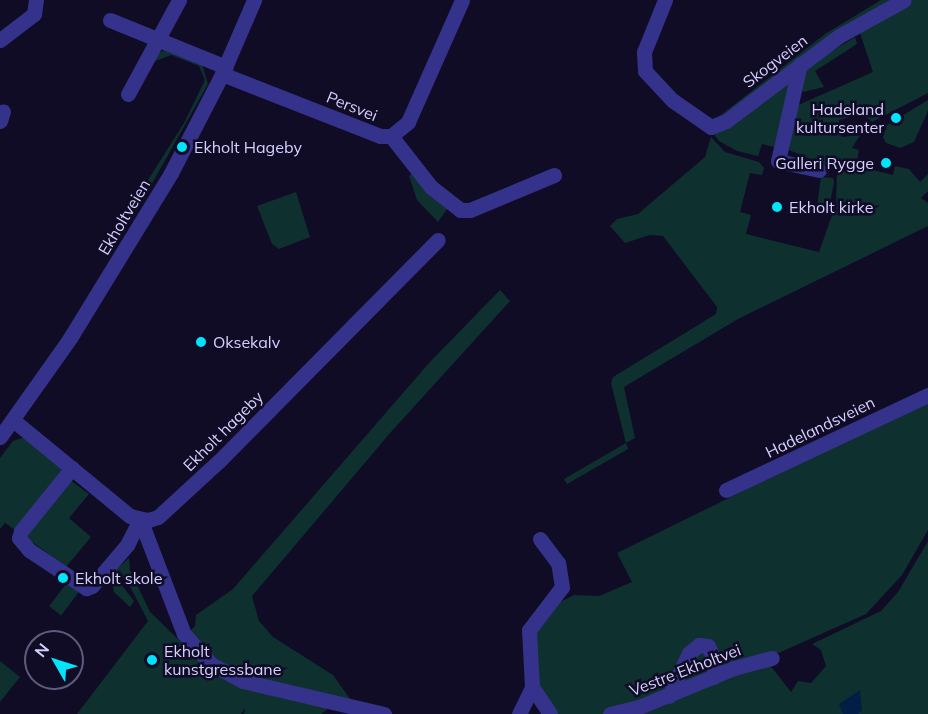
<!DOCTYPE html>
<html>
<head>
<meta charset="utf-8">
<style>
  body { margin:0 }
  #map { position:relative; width:928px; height:714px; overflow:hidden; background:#100c26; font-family:Mulish,sans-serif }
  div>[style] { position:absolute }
  .green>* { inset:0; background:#0e302f; transform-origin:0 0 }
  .water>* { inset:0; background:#041d47 }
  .minor>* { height:15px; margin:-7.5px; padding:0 7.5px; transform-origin:7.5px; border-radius:7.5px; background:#34328a }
  .dots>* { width:16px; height:16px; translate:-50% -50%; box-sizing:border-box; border:3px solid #100c26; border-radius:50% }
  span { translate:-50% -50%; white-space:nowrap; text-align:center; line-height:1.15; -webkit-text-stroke:5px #100c26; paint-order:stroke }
  .street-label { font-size:16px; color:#d5d1ff }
  .poi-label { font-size:16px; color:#d5d1ff }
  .right { translate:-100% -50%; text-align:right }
  .left { translate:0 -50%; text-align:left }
  .north { position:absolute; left:24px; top:630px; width:60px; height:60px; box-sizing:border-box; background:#100c26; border:2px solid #5f5b7d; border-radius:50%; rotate:309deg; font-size:16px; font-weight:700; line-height:24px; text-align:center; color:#d5d1ff }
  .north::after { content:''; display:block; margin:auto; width:21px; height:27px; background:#00e5fc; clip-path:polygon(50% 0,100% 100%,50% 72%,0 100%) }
</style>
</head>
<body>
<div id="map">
  <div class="green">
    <i style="clip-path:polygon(881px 0,893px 0,713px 121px,825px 34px)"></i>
    <i style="clip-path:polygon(913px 0,928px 0,928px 93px,872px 122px,862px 114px,839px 120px,842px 137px,860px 135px,852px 148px,859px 150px,856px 166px,893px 175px,895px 166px,909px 169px,920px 182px,928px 174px,928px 191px,921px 198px,928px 203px,928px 226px,738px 319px,624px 387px,635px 438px,626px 443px,628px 449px,567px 484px,564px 479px,626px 443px,611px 383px,613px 377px,716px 314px,717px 307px,663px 236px,650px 235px,625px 243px,610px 226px,617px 219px,638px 214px,705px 157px,711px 137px,725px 152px,759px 162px,764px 168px,762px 175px,750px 173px,749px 177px,740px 212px,751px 215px,746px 234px,819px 252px,836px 204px,837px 170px,789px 150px,796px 106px,873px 72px,859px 30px)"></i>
    <i style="clip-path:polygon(855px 37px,857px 44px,815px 71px,824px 87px,803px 92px,800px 86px,804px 68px)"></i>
    <i style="clip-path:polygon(167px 49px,202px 64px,208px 84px,132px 219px,151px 183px,148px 180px,184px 123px,205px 80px,199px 66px,184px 60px,171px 55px,155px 61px,157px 54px)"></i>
    <i style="clip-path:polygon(798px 72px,774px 147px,762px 144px,758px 156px,737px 151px,719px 141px,714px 134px)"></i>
    <i style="clip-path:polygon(928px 100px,928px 111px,914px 142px,900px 148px,886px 143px,883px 137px,887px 125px)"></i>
    <i style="clip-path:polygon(413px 173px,447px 209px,438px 222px,417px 200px,409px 176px)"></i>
    <i style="clip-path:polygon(821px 177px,833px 178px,834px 183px,830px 203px,816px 213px)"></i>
    <i style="clip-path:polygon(296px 192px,310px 237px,279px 249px,272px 244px,257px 206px)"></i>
    <i style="clip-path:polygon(500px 290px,510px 301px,391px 432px,252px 596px,259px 621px,273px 637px,333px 675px,353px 703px,330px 707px,321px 714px,244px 714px,245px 708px,241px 714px,77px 714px,148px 621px,124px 575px,121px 584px,134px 601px,130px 607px,114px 592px,110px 575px,129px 558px,130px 570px,150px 612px,180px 641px,195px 626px,196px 615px,233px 589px,429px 363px)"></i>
    <i style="clip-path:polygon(928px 400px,928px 530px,902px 575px,866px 614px,765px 659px,791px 692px,798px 681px,811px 683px,826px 666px,821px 650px,812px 644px,881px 611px,898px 592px,928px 541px,928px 714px,554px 714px,538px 687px,530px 646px,537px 623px,552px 606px,574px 595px,599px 596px,632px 582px,617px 553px)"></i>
    <i style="clip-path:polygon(25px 437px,61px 465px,61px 474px,15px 530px,5px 523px,0 529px,0 458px,13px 441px)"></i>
    <i style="clip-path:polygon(70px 480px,89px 494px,69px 518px,91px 537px,66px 567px,27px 538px,29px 529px)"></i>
    <i style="left:69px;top:580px;width:15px;height:33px;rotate:37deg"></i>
    <i style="clip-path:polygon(0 661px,20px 677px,0 702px)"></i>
  </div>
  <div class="water">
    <i style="clip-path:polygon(860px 690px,862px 710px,858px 714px,843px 714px,839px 704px)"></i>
  </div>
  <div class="minor">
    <i style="left:665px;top:0;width:56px;rotate:112deg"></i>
    <i style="left:644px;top:52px;width:19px;rotate:87deg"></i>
    <i style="left:645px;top:71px;width:40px;rotate:47deg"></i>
    <i style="left:672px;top:100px;width:47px;rotate:34.7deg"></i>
    <i style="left:711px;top:127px;width:16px;rotate:-22deg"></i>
    <i style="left:726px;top:121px;width:141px;rotate:-37deg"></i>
    <i style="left:839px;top:36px;width:74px;rotate:-29deg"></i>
    <i style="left:110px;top:20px;width:125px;rotate:22.1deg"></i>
    <i style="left:0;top:40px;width:43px;rotate:-37.4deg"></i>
    <i style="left:34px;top:14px;width:14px;rotate:-82deg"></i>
    <i style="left:800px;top:64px;width:99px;rotate:102.8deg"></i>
    <i style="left:778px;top:161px;width:42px;rotate:12.4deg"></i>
    <i style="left:222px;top:74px;width:170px;rotate:21.4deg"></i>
    <i style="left:380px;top:136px;width:11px"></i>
    <i style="left:391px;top:136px;width:22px;rotate:-39deg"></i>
    <i style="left:408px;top:122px;width:133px;rotate:-66.1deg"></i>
    <i style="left:128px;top:94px;width:107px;rotate:-61.5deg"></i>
    <i style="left:0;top:121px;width:10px;rotate:-73deg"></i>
    <i style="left:391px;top:136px;width:65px;rotate:51.9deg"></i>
    <i style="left:431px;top:187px;width:37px;rotate:38deg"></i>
    <i style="left:460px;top:210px;width:10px"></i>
    <i style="left:470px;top:210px;width:91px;rotate:-22.6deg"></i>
    <i style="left:13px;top:420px;width:151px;rotate:39.4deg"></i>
    <i style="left:130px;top:516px;width:18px;rotate:13deg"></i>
    <i style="left:148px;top:520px;width:10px;rotate:-17deg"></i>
    <i style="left:158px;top:517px;width:83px;rotate:-42.6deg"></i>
    <i style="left:219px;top:461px;width:311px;rotate:-45.3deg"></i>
    <i style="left:0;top:437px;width:121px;rotate:-54.7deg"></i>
    <i style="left:70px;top:338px;width:193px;rotate:-58.5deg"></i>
    <i style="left:171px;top:173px;width:111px;rotate:-62.7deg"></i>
    <i style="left:222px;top:74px;width:81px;rotate:-66.6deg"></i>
    <i style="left:72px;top:468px;width:81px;rotate:129deg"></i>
    <i style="left:21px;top:531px;width:7px;rotate:106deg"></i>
    <i style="left:19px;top:538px;width:16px;rotate:50deg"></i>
    <i style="left:29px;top:550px;width:69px;rotate:33.7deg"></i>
    <i style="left:86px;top:588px;width:6px;rotate:-18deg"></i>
    <i style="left:92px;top:586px;width:54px;rotate:-49.5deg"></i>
    <i style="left:127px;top:545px;width:29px;rotate:-63deg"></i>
    <i style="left:726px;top:490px;width:223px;rotate:-25.2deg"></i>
    <i style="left:140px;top:519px;width:123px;rotate:69.1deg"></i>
    <i style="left:184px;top:634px;width:40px;rotate:48deg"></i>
    <i style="left:211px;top:664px;width:36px;rotate:28deg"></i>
    <i style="left:243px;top:681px;width:145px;rotate:13.2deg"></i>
    <i style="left:532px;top:687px;width:32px;rotate:56deg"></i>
    <i style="left:669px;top:696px;width:47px;rotate:-65.1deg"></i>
    <i style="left:689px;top:653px;width:13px;rotate:-39deg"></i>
    <i style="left:699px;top:645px;width:9px;rotate:6deg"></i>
    <i style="left:708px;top:646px;width:17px;rotate:65deg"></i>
    <i style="left:715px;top:661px;width:16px;rotate:94deg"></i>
    <i style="left:519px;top:714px;width:30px;rotate:-64deg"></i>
    <i style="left:532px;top:687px;width:57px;rotate:-93deg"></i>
    <i style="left:529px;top:630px;width:54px;rotate:-52.5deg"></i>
    <i style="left:562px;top:587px;width:24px;rotate:-99deg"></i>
    <i style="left:558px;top:563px;width:30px;rotate:-127deg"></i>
    <i style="left:610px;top:714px;width:30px;rotate:-14deg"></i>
    <i style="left:639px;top:707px;width:103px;rotate:-22.3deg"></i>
    <i style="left:734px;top:668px;width:39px;rotate:-15deg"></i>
  </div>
  <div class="dots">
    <i style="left:896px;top:118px;background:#00e5fc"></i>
    <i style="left:182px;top:147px;background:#00e5fc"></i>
    <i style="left:886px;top:163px;background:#00e5fc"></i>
    <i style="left:777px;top:207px;background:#00e5fc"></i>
    <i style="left:201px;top:342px;background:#00e5fc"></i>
    <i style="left:63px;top:578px;background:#00e5fc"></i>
    <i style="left:152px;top:660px;background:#00e5fc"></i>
  </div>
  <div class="street-label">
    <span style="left:775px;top:61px;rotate:-37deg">Skogveien</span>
    <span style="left:352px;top:106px;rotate:22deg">Persvei</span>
    <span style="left:124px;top:217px;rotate:-59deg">Ekholtveien</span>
    <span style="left:820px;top:427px;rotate:-26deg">Hadelandsveien</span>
    <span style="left:223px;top:431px;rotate:-45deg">Ekholt hageby</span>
    <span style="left:685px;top:670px;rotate:-21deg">Vestre Ekholtvei</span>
  </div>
  <div class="poi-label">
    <span class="right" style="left:884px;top:118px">Hadeland<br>kultursenter</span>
    <span class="left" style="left:194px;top:147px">Ekholt Hageby</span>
    <span class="right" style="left:874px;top:163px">Galleri Rygge</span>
    <span class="left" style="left:789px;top:207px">Ekholt kirke</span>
    <span class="left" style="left:213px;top:342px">Oksekalv</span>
    <span class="left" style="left:75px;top:578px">Ekholt skole</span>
    <span class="left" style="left:164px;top:660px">Ekholt<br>kunstgressbane</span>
  </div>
  <div class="north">N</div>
</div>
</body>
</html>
